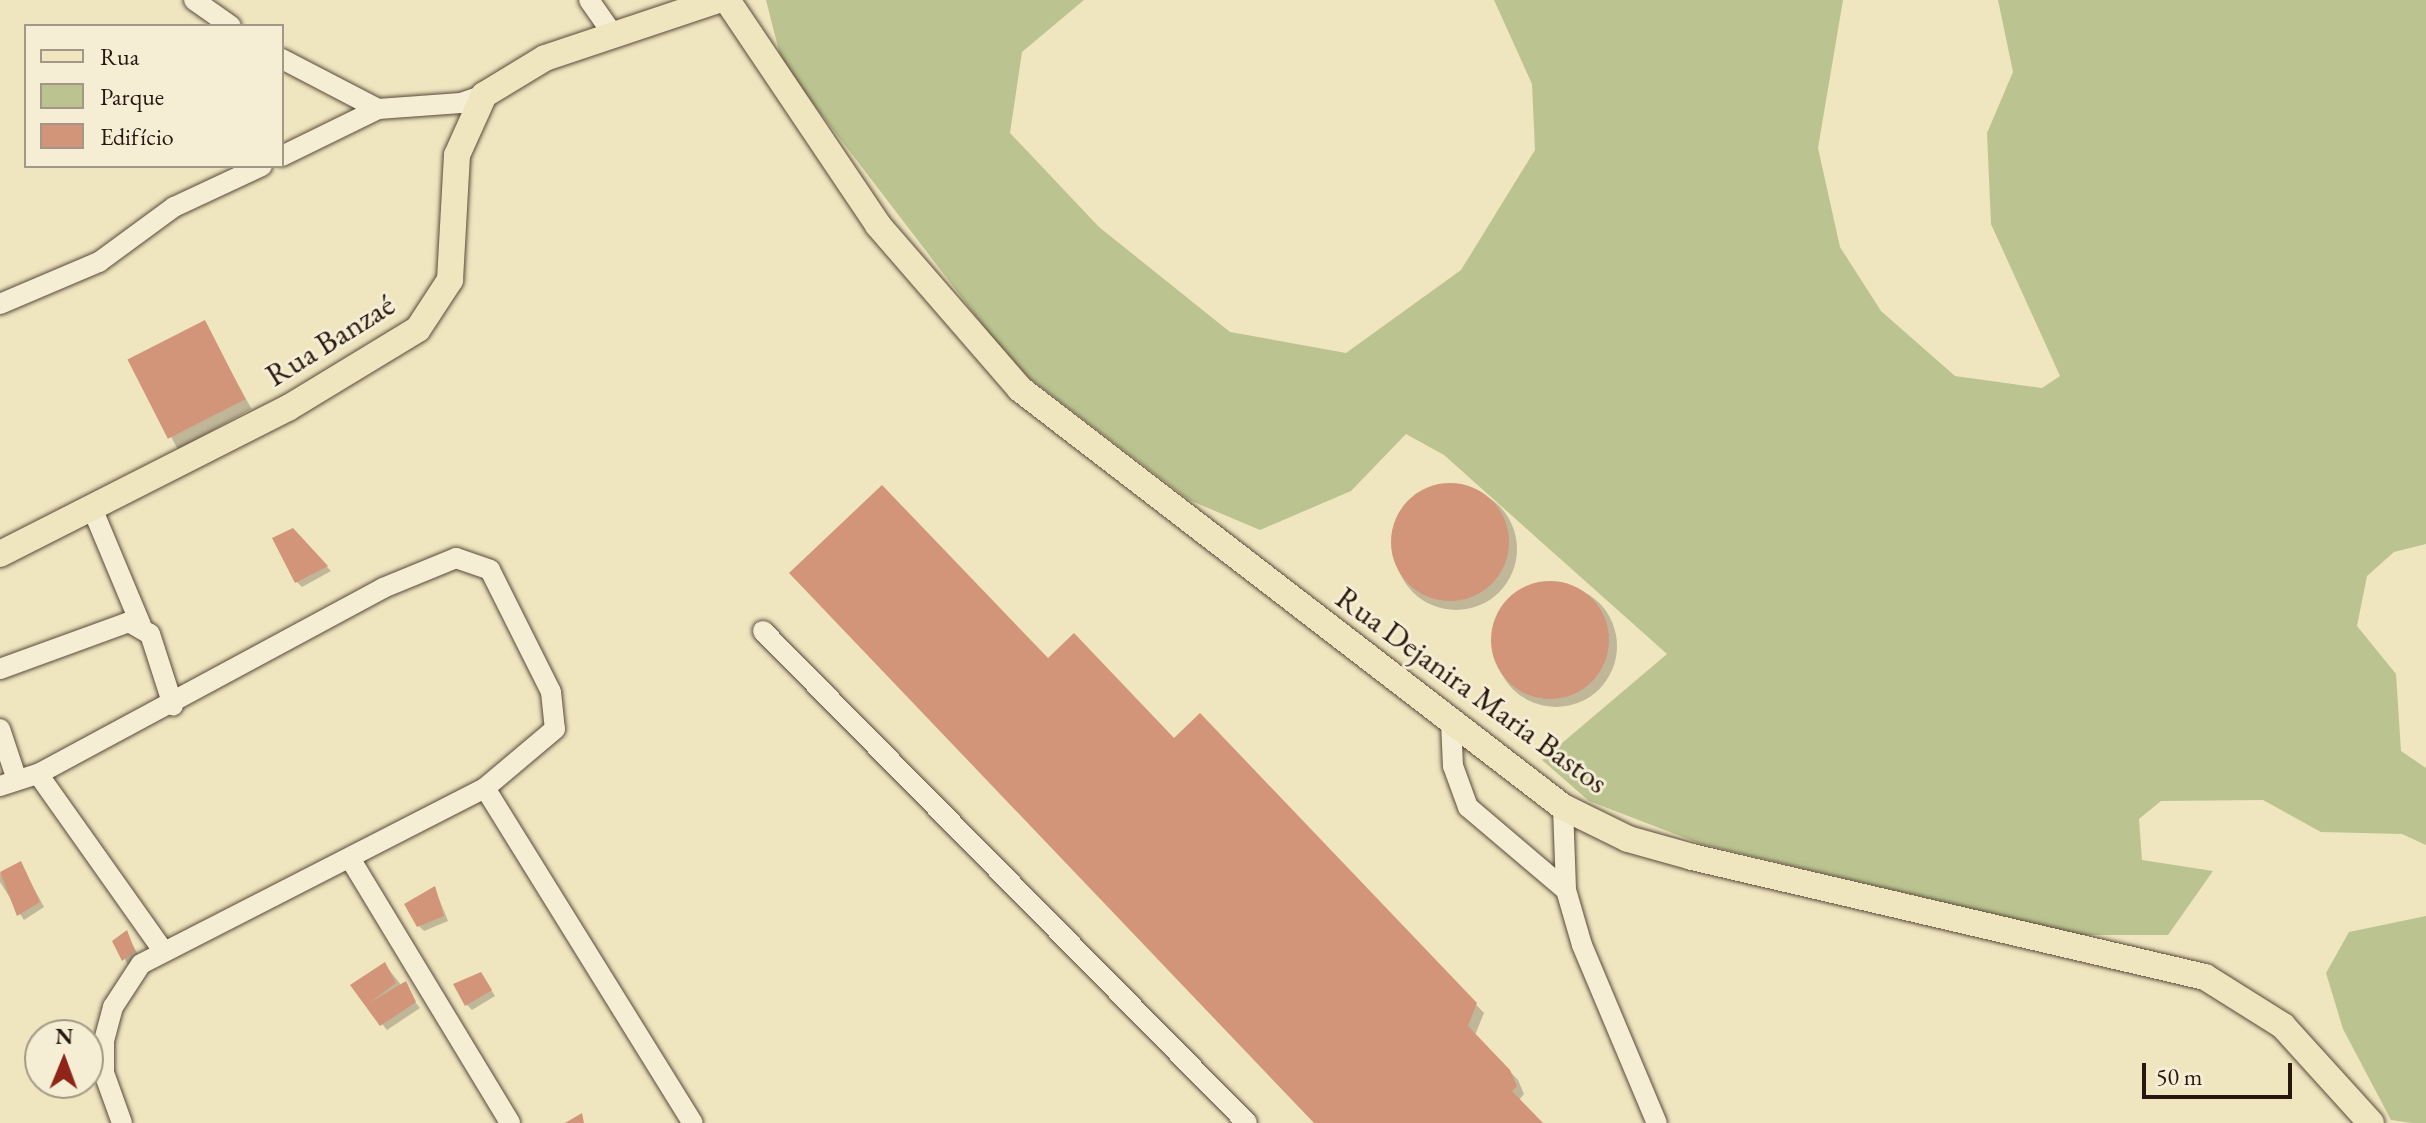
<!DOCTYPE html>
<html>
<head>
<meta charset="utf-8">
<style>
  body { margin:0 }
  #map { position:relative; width:2426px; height:1123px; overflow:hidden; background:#efe5bf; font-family:"EB Garamond",serif }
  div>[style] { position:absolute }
  .green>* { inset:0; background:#bbc490 }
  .shadow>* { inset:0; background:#0003; transform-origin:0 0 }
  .round { border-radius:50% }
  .building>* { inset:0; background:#d29579; transform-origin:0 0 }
  .roads { filter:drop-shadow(0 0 2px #594a3a) drop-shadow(0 0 2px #594a3a) }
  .minor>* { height:20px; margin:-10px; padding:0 10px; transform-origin:10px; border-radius:10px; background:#f5eed5 }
  .major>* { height:26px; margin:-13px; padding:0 13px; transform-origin:13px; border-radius:13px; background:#efe5bf }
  span { translate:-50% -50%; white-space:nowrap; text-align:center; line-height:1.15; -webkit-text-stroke:6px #f5eed5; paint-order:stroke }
  .street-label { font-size:32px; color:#27170e }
  .legend { position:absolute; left:24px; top:24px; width:260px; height:144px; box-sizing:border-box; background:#f5eed5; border:2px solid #a39885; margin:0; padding:10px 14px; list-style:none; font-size:24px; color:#27170e }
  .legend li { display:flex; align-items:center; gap:16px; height:40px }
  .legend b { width:40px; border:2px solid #a39885 }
  .north { position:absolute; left:24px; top:1019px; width:80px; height:80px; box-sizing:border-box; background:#f5eed5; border:2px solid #a39885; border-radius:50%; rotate:1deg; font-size:22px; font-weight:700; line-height:32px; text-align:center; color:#27170e }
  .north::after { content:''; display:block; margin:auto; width:28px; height:36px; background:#8f2418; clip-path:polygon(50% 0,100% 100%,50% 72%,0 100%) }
  .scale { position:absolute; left:2142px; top:1063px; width:150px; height:36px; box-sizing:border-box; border:4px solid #27170e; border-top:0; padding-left:10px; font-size:24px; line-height:28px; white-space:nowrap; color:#27170e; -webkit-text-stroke:6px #f5eed5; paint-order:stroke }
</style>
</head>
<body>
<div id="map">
  <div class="green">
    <i style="clip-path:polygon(766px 0,1084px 0,1022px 52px,1010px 133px,1099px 227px,1230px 332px,1346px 353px,1461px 270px,1535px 150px,1532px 84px,1494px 0,1843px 0,1818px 148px,1840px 247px,1881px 311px,1955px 376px,2042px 388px,2060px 376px,1991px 224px,1987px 133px,2013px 72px,1998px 0,2426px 0,2426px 544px,2394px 552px,2367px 576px,2357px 626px,2396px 674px,2401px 751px,2426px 768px,2426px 845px,2402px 834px,2321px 832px,2263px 800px,2161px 801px,2139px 819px,2142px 860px,2213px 871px,2168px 935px,2082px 935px,1701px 844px,1589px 801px,1542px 760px,1667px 654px,1444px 455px,1406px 434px,1351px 491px,1260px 530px,1189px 500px,1015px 367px,782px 63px)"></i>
    <i style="clip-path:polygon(2426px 916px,2426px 1123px,2412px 1123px,2391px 1120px,2343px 1029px,2326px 973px,2349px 932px)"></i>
  </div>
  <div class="shadow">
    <i style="left:204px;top:323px;width:98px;height:84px;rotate:61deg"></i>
    <i class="round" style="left:1395px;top:488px;width:122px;height:122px"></i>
    <i style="clip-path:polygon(292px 530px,331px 571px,302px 587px,297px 582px)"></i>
    <i class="round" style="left:1495px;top:585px;width:122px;height:122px"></i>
    <i style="clip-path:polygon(1048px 661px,1174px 740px,1200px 716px,1484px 1013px,1475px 1035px,1518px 1080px,1524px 1094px,1519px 1100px,1541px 1123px,1317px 1123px)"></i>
    <i style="clip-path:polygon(20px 863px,44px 907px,24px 920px,0 882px,0 874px)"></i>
    <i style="clip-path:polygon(435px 889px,448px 921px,424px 931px,419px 926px)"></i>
    <i style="clip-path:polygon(126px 933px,139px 956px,128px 965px,115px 941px)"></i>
    <i style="clip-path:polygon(385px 965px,420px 1008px,387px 1030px,352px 986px)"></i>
    <i style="clip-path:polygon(481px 974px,495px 996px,472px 1010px,467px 1005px)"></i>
  </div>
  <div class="building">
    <i style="left:205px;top:320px;width:89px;height:87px;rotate:63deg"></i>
    <i class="round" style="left:1391px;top:483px;width:118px;height:118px"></i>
    <i style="clip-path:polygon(882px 485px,1048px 658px,1074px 633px,1174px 738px,1200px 713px,1477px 1003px,1468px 1026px,1510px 1070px,1517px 1086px,1512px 1091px,1543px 1123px,1314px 1123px,789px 573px)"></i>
    <i style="clip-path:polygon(293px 528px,328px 566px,295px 583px,272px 538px)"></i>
    <i class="round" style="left:1491px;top:581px;width:118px;height:118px"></i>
    <i style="clip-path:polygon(21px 861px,40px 902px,17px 916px,0 872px)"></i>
    <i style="clip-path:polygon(435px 886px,444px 916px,417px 927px,404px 904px)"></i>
    <i style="clip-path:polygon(127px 930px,135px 951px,122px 961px,112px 941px)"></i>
    <i style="clip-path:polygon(385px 962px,396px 983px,369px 1003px,406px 981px,416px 1002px,380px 1026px,350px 985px)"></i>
    <i style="clip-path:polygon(481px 972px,492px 990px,465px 1006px,453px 984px)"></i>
    <i style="clip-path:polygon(582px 1113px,584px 1123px,565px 1123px)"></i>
  </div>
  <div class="roads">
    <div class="minor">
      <i style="left:194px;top:0;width:45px;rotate:35.1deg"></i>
      <i style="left:589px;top:0;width:39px;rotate:55deg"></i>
      <i style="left:282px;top:59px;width:108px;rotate:27.5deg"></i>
      <i style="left:282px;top:156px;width:107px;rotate:-26.1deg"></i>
      <i style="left:378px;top:109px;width:83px;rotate:-4.1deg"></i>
      <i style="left:461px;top:103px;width:24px;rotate:-19deg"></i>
      <i style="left:0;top:304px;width:108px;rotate:-23deg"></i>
      <i style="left:99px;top:262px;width:93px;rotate:-36.3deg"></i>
      <i style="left:174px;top:207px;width:97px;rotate:-25deg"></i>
      <i style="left:92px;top:508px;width:127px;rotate:67.3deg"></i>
      <i style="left:763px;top:631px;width:690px;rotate:45.47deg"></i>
      <i style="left:0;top:669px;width:137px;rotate:-20deg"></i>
      <i style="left:129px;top:622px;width:24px;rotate:30deg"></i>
      <i style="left:150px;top:634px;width:75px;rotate:72.1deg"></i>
      <i style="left:1451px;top:721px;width:45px;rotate:87.5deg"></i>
      <i style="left:1453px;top:766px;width:44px;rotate:69.9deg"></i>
      <i style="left:1468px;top:807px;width:128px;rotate:40.3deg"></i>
      <i style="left:0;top:729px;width:51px;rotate:71.6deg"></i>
      <i style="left:38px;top:774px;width:214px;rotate:54.7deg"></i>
      <i style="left:0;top:786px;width:40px;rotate:-18deg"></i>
      <i style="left:38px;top:774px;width:392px;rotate:-28.3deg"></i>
      <i style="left:383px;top:588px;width:79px;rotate:-22.3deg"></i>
      <i style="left:456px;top:558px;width:36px;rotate:19deg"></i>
      <i style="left:490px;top:570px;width:136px;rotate:63.4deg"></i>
      <i style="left:551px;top:692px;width:37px;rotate:84deg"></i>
      <i style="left:555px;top:729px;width:92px;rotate:139.9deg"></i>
      <i style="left:485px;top:788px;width:386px;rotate:152.9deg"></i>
      <i style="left:141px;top:964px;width:51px;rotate:123.1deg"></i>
      <i style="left:113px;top:1007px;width:34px;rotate:105deg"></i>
      <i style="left:104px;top:1040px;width:33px;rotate:90deg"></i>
      <i style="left:104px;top:1073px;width:53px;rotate:70.2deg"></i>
      <i style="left:485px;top:788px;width:394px;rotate:58.2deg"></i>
      <i style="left:1563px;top:807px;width:83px;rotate:87.9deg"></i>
      <i style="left:1566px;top:890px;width:57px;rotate:73.8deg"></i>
      <i style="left:1582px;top:945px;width:193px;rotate:67.2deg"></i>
      <i style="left:351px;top:860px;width:307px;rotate:58.8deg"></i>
    </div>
    <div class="major">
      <i style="left:727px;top:0;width:271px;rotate:56.1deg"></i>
      <i style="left:878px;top:225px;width:217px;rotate:49.1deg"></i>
      <i style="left:1020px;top:389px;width:685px;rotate:37.59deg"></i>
      <i style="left:1563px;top:807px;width:72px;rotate:26.2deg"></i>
      <i style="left:1628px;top:839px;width:66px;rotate:15.7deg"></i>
      <i style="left:1692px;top:857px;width:527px;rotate:13.17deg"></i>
      <i style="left:2205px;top:977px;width:92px;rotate:32.1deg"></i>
      <i style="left:2283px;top:1026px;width:131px;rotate:47.8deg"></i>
      <i style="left:0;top:554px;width:323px;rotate:-26.9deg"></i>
      <i style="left:288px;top:408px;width:152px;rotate:-31.3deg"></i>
      <i style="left:418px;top:329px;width:59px;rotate:-56.9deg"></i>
      <i style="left:450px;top:280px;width:125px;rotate:-86.8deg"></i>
      <i style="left:457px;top:155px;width:66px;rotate:-65.8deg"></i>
      <i style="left:484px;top:95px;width:71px;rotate:-31.2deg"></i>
      <i style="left:545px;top:58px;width:182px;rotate:-18.5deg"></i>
    </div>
  </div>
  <div class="street-label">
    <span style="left:330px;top:340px;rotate:-32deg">Rua Banzaé</span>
    <span style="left:1472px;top:690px;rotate:36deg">Rua Dejanira Maria Bastos</span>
  </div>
  <ul class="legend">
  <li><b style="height:10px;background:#efe5bf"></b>Rua</li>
  <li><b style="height:22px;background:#bbc490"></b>Parque</li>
  <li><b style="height:22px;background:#d29579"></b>Edifício</li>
  </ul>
  <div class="north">N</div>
  <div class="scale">50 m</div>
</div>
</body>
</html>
